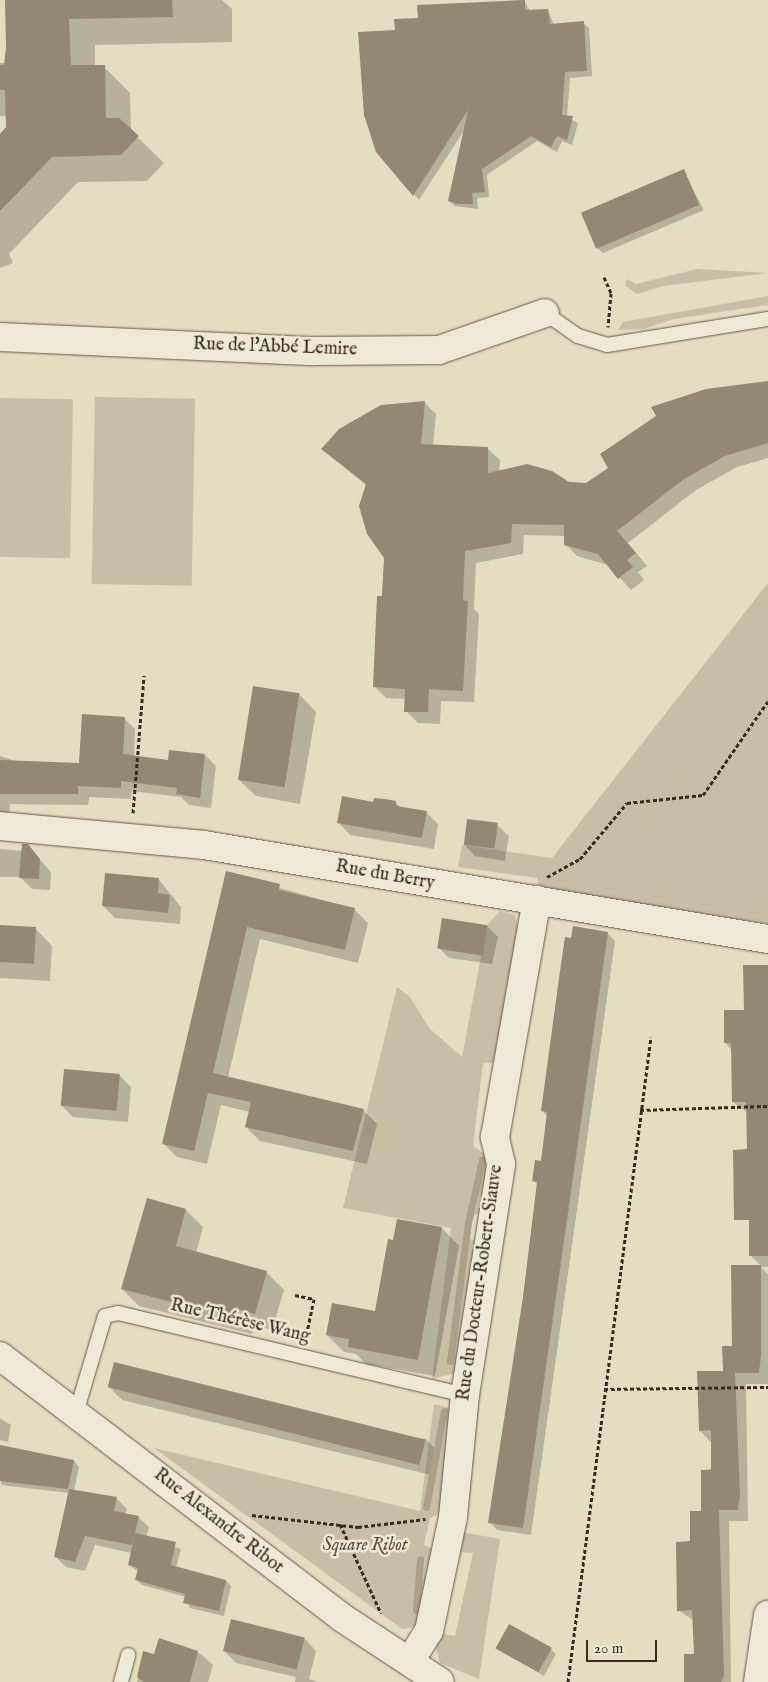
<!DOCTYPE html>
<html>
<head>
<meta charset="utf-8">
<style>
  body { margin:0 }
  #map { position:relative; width:768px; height:1682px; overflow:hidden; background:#e5ddc2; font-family:"IM FELL English",serif }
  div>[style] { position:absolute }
  .green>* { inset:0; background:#c8bea6; transform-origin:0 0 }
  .shadow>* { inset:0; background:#0003 }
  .stream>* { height:7px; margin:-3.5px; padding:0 3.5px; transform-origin:3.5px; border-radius:3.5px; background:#aca08b }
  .building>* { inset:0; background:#948774; transform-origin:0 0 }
  .path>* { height:3px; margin-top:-1.5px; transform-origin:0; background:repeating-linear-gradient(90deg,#3c291f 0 4px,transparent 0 6.5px) }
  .roads { filter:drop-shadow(0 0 1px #665648) drop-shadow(0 0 1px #665648) }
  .service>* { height:14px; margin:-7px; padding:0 7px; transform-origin:7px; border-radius:7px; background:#eee9d7 }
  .minor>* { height:28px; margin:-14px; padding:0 14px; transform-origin:14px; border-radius:14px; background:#eee9d7 }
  span { translate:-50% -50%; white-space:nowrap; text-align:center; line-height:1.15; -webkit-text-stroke:5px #eee9d7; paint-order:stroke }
  .street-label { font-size:18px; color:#3c291f }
  .park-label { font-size:18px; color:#5f4e41; font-style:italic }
  .scale { position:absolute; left:586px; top:1640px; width:71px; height:22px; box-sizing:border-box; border:2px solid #3c291f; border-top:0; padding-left:6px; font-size:15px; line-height:18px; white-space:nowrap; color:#3c291f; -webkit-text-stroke:4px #eee9d7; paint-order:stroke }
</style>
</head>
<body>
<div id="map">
  <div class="green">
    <i style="clip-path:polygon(697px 269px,768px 273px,663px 286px,637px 294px,625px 285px,627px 279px,636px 284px)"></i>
    <i style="clip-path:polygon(768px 296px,768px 305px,674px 319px,644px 329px,618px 330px,623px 322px)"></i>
    <i style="left:95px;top:397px;width:100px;height:187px;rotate:1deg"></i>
    <i style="left:0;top:398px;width:73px;height:159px;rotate:1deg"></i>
    <i style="clip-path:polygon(768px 583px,768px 924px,540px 888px,537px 878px,458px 867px,462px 845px,552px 858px)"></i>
    <i style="clip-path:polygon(500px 911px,515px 915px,518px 926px,502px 1062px,483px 1063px,473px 1146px,490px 1158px,482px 1211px,473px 1216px,469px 1238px,476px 1242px,456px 1373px,432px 1379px,451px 1228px,343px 1208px,397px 987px,410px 997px,430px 1029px,462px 1057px,487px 925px)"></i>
    <i style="clip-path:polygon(434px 1404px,453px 1409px,442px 1513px,430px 1518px,424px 1545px,433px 1549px,425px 1615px,413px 1627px,402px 1629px,154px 1448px,420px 1511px)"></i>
    <i style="clip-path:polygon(462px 1532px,500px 1539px,479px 1679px,440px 1663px,436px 1649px,437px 1633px,455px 1636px,473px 1553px,459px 1552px)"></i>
  </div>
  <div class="shadow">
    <i style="clip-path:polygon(6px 0,222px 0,232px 9px,232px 42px,95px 45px,95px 67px,104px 67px,130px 93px,131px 131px,164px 163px,147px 181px,78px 182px,9px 254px,13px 263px,0 268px,0 136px,8px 128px,7px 116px,0 116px,0 63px,5px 63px,7px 47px)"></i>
    <i style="clip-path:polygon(524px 0,530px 11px,548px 10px,554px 25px,583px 23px,589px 28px,592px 76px,570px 78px,567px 117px,578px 123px,572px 145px,562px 141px,557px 152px,537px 141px,487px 175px,489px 197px,477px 198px,478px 209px,455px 206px,449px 201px,465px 129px,419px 200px,377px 151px,396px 31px,419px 19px)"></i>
    <i style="clip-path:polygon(683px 171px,704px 210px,603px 253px,597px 248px,583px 215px)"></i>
    <i style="clip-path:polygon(768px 383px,768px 458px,737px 467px,696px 490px,628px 543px,647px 566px,638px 572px,644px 580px,631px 590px,608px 565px,577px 556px,565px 544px,565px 536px,524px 535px,523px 554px,476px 563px,474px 609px,479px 614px,474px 702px,441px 701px,440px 724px,418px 723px,406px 711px,406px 699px,386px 698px,374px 686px,385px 557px,367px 486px,323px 449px,349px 423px,381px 406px,424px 402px,436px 414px,433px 446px,488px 449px,500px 460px,499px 472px,586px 484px)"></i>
    <i style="clip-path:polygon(254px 687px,299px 694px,316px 712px,300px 804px,256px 796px,238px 779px)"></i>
    <i style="clip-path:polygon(124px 718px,135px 729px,134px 757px,169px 761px,170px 751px,205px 755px,216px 766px,211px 808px,189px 805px,181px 797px,132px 791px,131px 799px,89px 797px,88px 805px,10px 804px,9px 818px,0 817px,0 756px,19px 762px,80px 764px)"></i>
    <i style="clip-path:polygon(373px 803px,396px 803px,402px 808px,426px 812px,438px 824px,434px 849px,350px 835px,339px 823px)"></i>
    <i style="clip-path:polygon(497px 825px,509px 836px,505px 861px,475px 856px,464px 844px)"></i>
    <i style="clip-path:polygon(28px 846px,51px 872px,50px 890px,32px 889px,20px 877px,0 877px,0 849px,23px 851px)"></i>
    <i style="clip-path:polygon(227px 873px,354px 909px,368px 923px,358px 963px,260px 939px,228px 1078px,363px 1110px,377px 1124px,367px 1164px,260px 1141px,246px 1127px,250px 1112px,221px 1105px,207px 1164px,177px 1157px,163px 1143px)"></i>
    <i style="clip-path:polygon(159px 880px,181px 907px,180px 924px,115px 918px,103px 906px)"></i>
    <i style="clip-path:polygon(0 926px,35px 928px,52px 946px,50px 981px,0 978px)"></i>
    <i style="clip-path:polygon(487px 926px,498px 937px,492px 964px,449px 958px,438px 947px)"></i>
    <i style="clip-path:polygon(607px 933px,615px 941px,531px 1535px,497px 1530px,490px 1522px,524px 1298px,538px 1185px,533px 1180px,542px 1162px,547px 1116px,542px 1110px)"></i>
    <i style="clip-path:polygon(768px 966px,768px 1215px,748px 1150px,748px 1113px,733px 1102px,732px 1050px,725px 1043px)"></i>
    <i style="clip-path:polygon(120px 1076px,131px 1087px,128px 1122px,73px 1117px,61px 1105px)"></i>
    <i style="clip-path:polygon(186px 1210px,203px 1227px,196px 1253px,267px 1273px,284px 1290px,272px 1330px,254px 1325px,252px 1334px,139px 1306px,122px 1289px)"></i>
    <i style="clip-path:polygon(442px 1228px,459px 1246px,435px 1376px,366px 1364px,356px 1354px,344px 1352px,327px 1335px,376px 1312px,394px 1241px)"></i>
    <i style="clip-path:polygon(768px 1238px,768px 1267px,761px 1267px,768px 1274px,768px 1384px,746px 1384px,748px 1521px,729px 1521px,731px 1682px,685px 1682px,695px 1655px,694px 1621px,678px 1610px,691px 1543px,702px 1512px,702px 1471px,713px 1468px,711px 1442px,700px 1431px,733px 1347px,732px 1266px,761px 1266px,751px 1256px)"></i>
    <i style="clip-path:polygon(110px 1388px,426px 1439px,437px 1451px,431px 1475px,122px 1400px)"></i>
    <i style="clip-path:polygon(0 1418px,11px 1425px,8px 1442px,0 1440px)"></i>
    <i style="clip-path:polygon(2px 1447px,74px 1461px,79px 1467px,74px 1491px,116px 1498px,127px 1509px,125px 1514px,138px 1517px,149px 1527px,146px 1537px,181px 1549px,176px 1568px,226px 1581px,231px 1586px,224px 1616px,190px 1608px,186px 1597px,142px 1585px,137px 1580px,139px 1572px,129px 1565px,132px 1553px,95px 1545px,85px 1571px,66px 1567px,56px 1557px,69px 1493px,1px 1485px)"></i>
    <i style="clip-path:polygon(160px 1639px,201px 1654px,213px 1665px,208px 1682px,137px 1682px,144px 1653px,155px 1655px)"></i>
    <i style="clip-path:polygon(305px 1639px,316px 1651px,309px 1679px,318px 1682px,295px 1682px,296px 1677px,236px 1663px,224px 1651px)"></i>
    <i style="clip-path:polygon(497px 1648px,551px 1649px,556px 1654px,544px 1676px)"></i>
  </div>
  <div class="stream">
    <i style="left:450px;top:1361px;width:139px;rotate:-82.6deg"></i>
    <i style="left:468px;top:1223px;width:65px;rotate:-77.5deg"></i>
    <i style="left:426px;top:1507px;width:98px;rotate:-79.4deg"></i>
    <i style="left:416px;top:1610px;width:51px;rotate:-85.5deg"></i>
  </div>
  <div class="building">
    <i style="clip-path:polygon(5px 0,172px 0,173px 17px,69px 19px,71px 65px,105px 65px,106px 118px,119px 118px,139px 136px,121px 155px,52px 157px,0 211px,0 134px,6px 127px,5px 90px,0 90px,0 65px,4px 65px,6px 47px)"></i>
    <i style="clip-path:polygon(525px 0,525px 10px,548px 9px,550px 24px,584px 21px,587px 71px,565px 72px,562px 115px,573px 116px,567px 140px,557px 136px,551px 147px,531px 136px,482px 169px,485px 192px,472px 193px,473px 204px,458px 204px,448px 201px,468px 110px,413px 196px,376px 152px,364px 115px,358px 32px,395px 30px,394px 19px,418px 18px,417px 5px)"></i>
    <i style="left:684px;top:169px;width:39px;height:112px;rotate:67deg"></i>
    <i style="clip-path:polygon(768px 381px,768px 443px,725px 456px,684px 479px,617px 531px,636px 553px,627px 560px,633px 567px,618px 579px,598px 554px,564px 545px,564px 525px,512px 524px,511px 543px,465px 551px,463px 600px,468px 601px,463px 691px,429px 689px,428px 712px,404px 712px,405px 689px,373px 687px,377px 596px,382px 596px,384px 558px,367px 534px,359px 506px,366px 484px,321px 449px,339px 429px,381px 405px,425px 401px,421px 444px,488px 447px,488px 473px,527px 464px,552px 471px,569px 482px,586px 483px,608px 468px,600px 454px,656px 416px,651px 407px,706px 389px)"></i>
    <i style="left:253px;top:686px;width:47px;height:95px;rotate:9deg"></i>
    <i style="clip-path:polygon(82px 714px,125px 717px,123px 754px,168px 760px,169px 750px,205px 754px,200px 798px,176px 794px,177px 788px,121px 781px,121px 788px,78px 786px,78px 794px,0 794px,0 760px,79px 763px)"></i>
    <i style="clip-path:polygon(342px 796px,373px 802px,374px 798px,385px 799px,396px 801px,396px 806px,427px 811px,422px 838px,337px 823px)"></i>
    <i style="left:467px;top:819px;width:31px;height:26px;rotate:7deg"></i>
    <i style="clip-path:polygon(22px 844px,28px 844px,40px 859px,39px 879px,19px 878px)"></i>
    <i style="clip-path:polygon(226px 871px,280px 884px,279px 890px,355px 908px,345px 950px,247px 927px,213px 1073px,364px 1109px,353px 1151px,245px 1127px,251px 1102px,208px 1093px,194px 1151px,162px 1144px)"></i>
    <i style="clip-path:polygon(105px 873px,159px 878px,158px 893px,170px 895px,168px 913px,102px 906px)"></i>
    <i style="left:442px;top:918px;width:46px;height:31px;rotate:9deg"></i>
    <i style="left:0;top:925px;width:36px;height:37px;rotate:3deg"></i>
    <i style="clip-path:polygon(573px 926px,608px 932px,523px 1528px,488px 1523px,523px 1297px,537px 1182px,532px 1181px,535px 1160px,541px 1161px,547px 1112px,541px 1111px,560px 971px,565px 937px,571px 938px)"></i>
    <i style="clip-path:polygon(743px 965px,768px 965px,768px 1256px,749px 1256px,749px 1220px,734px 1220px,733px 1150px,747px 1149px,746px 1102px,732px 1102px,731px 1043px,724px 1043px,724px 1010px,744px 1010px)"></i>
    <i style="left:64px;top:1069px;width:56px;height:37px;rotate:5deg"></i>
    <i style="clip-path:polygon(147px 1198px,186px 1209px,176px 1246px,267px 1271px,255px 1314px,237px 1309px,235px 1318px,121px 1289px)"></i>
    <i style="clip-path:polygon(397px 1219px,442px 1227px,418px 1360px,348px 1347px,349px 1339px,326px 1335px,332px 1303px,375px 1311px,388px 1239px,393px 1240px)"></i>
    <i style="clip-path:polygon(731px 1265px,761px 1265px,761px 1355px,759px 1373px,735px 1373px,740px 1494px,738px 1510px,719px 1510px,724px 1675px,721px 1682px,684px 1682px,684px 1654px,694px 1654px,692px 1610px,677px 1611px,676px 1542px,690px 1541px,690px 1511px,701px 1511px,701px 1470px,711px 1470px,711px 1430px,699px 1431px,697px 1371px,723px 1371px,722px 1346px,732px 1346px)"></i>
    <i style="left:114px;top:1362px;width:321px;height:26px;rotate:14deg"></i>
    <i style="clip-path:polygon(0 1445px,74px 1460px,68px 1489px,0 1481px)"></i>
    <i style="clip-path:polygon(69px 1489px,117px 1497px,114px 1511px,139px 1516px,132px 1545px,85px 1536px,75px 1562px,54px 1557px)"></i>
    <i style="clip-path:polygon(135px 1533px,176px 1542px,171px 1565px,226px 1580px,219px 1611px,183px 1603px,185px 1594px,135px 1580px,138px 1568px,128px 1565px)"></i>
    <i style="left:231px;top:1619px;width:76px;height:33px;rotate:14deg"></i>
    <i style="left:509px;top:1624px;width:49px;height:28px;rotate:29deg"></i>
    <i style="clip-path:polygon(159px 1638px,198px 1651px,190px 1682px,144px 1682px,137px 1677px,143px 1651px,154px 1654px)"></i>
  </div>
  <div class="path">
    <i style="left:604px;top:277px;width:17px;rotate:66deg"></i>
    <i style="left:611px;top:293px;width:34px;rotate:95deg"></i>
    <i style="left:133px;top:813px;width:138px;rotate:-85.4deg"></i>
    <i style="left:547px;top:877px;width:38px;rotate:-29deg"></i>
    <i style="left:580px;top:859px;width:73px;rotate:-50deg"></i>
    <i style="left:627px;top:803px;width:76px;rotate:-6deg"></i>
    <i style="left:703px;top:795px;width:114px;rotate:-55.3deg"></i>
    <i style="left:640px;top:1110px;width:128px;rotate:-1.8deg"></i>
    <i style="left:295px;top:1295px;width:19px;rotate:12deg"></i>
    <i style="left:314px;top:1299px;width:40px;rotate:102deg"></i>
    <i style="left:604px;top:1389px;width:164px;rotate:-0.7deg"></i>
    <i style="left:252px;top:1515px;width:107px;rotate:6.5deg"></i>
    <i style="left:358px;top:1527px;width:68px;rotate:-6.7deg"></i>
    <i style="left:340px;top:1524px;width:98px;rotate:65.3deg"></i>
    <i style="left:568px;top:1682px;width:650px;rotate:-82.67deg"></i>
  </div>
  <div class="roads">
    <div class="service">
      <i style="left:545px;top:313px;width:40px;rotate:34.9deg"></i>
      <i style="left:578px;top:336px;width:30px;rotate:17deg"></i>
      <i style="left:607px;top:345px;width:163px;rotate:-9.2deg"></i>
      <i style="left:76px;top:1413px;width:101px;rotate:-73.4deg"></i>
      <i style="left:105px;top:1316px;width:13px;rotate:-13deg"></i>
      <i style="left:118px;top:1313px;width:357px;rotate:13.3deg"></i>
      <i style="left:121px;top:1682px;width:28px;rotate:-75deg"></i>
    </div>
    <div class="minor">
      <i style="left:0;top:337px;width:314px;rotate:2.6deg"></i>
      <i style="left:314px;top:351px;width:125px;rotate:-0.5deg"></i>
      <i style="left:439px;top:350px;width:112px;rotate:-19.2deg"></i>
      <i style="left:0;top:826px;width:205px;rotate:5.3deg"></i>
      <i style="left:204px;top:845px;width:572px;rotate:9.46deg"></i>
      <i style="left:0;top:1356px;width:429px;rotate:37.4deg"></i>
      <i style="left:341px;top:1617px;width:118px;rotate:33.3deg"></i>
      <i style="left:410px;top:1661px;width:36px;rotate:-58deg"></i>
      <i style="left:429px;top:1631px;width:116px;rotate:-78.1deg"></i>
      <i style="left:453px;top:1517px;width:123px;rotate:-84.4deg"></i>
      <i style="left:465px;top:1395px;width:234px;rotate:-81.1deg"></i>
      <i style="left:501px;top:1164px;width:28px;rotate:-103deg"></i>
      <i style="left:495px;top:1137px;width:241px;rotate:-80deg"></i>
      <i style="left:758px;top:1682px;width:68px;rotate:-81.5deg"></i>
    </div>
  </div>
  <div class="street-label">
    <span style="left:275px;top:348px;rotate:2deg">Rue de l'Abbé Lemire</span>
    <span style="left:385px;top:876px;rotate:10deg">Rue du Berry</span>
    <span style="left:481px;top:1283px;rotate:-82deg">Rue du Docteur-Robert-Siauve</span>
    <span style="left:240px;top:1322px;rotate:13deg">Rue Thérèse Wang</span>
    <span style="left:218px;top:1522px;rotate:38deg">Rue Alexandre Ribot</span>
  </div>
  <div class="park-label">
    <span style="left:365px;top:1546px">Square Ribot</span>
  </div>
  <div class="scale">20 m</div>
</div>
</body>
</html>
